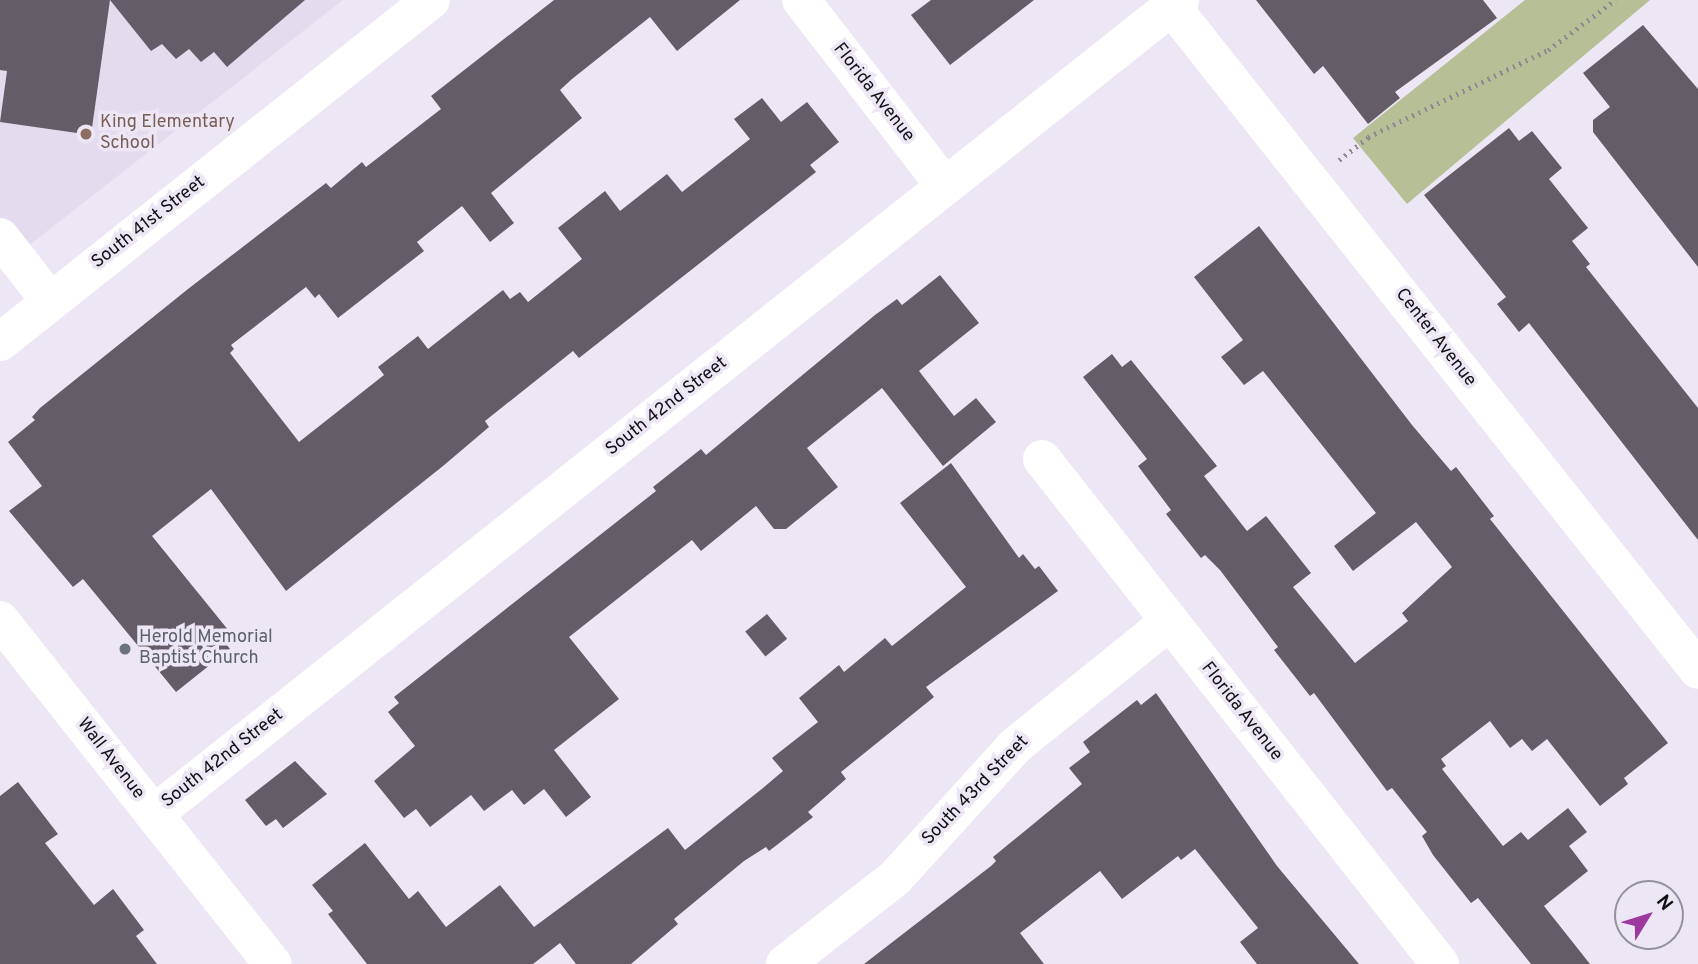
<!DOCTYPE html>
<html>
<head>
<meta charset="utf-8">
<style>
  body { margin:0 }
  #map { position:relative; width:1698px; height:964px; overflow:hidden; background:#ede7f5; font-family:Overpass,sans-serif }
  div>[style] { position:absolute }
  .built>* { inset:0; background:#e4dbef }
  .green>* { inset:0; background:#b6bf95 }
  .building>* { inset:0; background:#645c67; transform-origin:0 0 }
  .path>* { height:4.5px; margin-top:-2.25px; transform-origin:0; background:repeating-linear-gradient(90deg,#8e8993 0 2px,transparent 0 7px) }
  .minor>* { height:38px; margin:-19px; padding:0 19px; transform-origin:19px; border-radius:19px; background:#fff }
  .dots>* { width:19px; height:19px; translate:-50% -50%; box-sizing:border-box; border:4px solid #ede7f5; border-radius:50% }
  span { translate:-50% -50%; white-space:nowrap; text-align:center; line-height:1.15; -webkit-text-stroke:7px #ede7f5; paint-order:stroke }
  .street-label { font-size:18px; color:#121014 }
  .education-label { font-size:18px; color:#785e54 }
  .left { translate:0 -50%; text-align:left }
  .worship-label { font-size:18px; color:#5b616d }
  .north { position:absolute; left:1614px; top:880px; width:70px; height:70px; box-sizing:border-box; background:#ede7f5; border:2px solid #95919b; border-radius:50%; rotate:52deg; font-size:19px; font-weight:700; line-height:28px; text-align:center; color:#121014 }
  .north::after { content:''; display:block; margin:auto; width:24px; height:32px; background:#9c399f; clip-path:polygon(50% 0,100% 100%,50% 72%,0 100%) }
</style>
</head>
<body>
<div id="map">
  <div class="built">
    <i style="clip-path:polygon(0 0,343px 0,0 268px)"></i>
  </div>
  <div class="green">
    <i style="clip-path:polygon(1525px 0,1650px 0,1407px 204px,1353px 138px)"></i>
  </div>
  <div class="building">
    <i style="clip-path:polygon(0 0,110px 0,91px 135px,0 122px,7px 71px,0 70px)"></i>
    <i style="clip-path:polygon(110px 0,305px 0,227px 67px,214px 52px,201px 62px,189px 49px,176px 59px,162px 44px,151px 51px)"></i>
    <i style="clip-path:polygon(554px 0,740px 0,677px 51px,650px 17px,572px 79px,560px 90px,582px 118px,491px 193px,514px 223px,490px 242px,462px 206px,417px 242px,424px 251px,338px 318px,319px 294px,315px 298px,306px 287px,231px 345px,234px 349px,230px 353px,299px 442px,384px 375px,378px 367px,418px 336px,428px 349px,503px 290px,510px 299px,520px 292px,528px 302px,582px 259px,558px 228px,605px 191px,620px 211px,667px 174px,682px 192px,750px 139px,734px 119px,762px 98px,781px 122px,807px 102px,839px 142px,810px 165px,816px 172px,579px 358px,573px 351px,485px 421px,489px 427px,443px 466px,286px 591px,211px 489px,152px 536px,229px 631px,221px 637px,230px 649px,176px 692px,83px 579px,73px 587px,9px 511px,42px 486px,8px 442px,35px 420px,32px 417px,40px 408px,188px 289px,326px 183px,331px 188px,362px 162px,366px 167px,441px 109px,431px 96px)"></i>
    <i style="clip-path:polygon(931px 0,1034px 0,950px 65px,911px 15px)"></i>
    <i style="clip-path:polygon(1256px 0,1483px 0,1497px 18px,1395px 92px,1400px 98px,1368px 124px,1323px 66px,1314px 74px)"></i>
    <i style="clip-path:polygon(1643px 25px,1698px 89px,1698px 267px,1593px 132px,1593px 120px,1610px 107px,1583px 73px)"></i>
    <i style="clip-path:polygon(1509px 128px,1519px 141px,1532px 131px,1562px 168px,1549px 179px,1588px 228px,1572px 241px,1590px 264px,1586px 267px,1698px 408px,1698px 540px,1529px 323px,1519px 332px,1497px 304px,1506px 297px,1424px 195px)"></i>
    <i style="clip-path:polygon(1259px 226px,1412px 425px,1451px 471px,1456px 467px,1494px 516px,1490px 519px,1668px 743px,1624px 778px,1628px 784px,1600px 806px,1547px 739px,1532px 751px,1522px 739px,1510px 748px,1490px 721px,1441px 759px,1446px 766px,1442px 769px,1503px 846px,1521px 832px,1528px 840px,1568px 808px,1587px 832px,1569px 846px,1588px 871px,1544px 906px,1590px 964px,1531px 964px,1478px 898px,1471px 903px,1433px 855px,1422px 836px,1427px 832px,1392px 788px,1387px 791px,1314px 693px,1310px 696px,1274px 650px,1278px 647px,1220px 570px,1205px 555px,1201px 558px,1166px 514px,1171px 510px,1138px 466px,1147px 459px,1083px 377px,1112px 354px,1122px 367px,1131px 360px,1217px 466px,1204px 476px,1247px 531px,1266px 516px,1311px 573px,1293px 587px,1355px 663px,1408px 621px,1402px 613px,1452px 567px,1416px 522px,1353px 571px,1334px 546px,1376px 513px,1263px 371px,1244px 385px,1221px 357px,1243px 340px,1194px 277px)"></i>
    <i style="clip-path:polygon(940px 275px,979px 323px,919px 371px,954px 416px,976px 398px,996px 422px,943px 466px,882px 388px,807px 448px,838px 487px,786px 529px,774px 529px,756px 506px,701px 551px,692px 540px,569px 637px,619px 699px,554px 750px,591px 797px,566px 817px,544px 789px,524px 805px,512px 790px,484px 811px,471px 795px,430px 827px,416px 809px,404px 818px,374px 781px,415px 746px,388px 712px,399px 703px,394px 697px,656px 491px,653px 487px,701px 449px,706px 455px,875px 315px,897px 299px,902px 305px)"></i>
    <i style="clip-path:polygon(951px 463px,1019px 558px,1023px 554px,1035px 569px,1039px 566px,1058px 591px,926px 687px,934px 697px,841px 772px,846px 779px,808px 812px,813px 817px,769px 851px,766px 847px,744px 861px,674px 919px,678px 924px,631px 964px,576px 964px,560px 943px,533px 964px,367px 964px,328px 914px,333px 911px,312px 885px,365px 843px,409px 899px,418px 891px,446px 927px,500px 885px,534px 927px,668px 828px,685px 850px,763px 788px,783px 771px,772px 758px,818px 722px,799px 698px,839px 665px,844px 672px,885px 638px,892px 646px,966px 587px,900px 503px)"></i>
    <i style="left:767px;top:614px;width:32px;height:28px;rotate:51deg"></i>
    <i style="clip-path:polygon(1156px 693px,1277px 866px,1359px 964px,1257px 964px,1240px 942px,1258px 928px,1195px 849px,1181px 860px,1178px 856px,1122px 899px,1100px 871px,1020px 933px,1044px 964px,864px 964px,991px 866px,996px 861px,993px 857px,1082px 784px,1069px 768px,1090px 752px,1083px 742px,1137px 700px,1141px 705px)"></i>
    <i style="clip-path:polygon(295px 761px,327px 794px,283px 828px,276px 819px,266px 826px,245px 800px)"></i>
    <i style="clip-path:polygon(18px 782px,58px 834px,45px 843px,94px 905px,113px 889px,144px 930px,136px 936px,157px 964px,0 964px,0 796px)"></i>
  </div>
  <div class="path">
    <i style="left:1339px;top:160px;width:37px;rotate:-38deg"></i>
    <i style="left:1368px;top:137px;width:200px;rotate:-25.8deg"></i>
    <i style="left:1548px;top:50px;width:84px;rotate:-36.7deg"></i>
  </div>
  <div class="minor">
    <i style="left:801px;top:0;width:235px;rotate:52.3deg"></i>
    <i style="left:1172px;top:7px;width:846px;rotate:51.57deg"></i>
    <i style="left:0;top:237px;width:81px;rotate:52deg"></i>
    <i style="left:0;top:342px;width:550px;rotate:-38.43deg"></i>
    <i style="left:1042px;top:459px;width:643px;rotate:51.76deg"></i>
    <i style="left:0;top:620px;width:439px;rotate:51.6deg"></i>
    <i style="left:154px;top:814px;width:1310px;rotate:-38.43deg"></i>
    <i style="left:785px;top:964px;width:140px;rotate:-38deg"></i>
    <i style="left:895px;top:878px;width:178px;rotate:-47.7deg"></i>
    <i style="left:1015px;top:746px;width:199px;rotate:-38.9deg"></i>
  </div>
  <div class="dots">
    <i style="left:86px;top:134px;background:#8d6e63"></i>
    <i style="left:125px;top:649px;background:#6b7280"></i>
  </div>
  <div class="street-label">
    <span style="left:873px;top:93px;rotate:52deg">Florida Avenue</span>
    <span style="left:149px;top:223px;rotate:-38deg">South 41st Street</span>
    <span style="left:1435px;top:338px;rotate:52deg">Center Avenue</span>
    <span style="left:667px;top:407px;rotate:-38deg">South 42nd Street</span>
    <span style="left:1241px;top:712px;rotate:52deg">Florida Avenue</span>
    <span style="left:110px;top:759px;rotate:52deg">Wall Avenue</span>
    <span style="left:223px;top:759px;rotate:-38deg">South 42nd Street</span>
    <span style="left:976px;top:791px;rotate:-46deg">South 43rd Street</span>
  </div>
  <div class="education-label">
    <span class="left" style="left:100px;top:134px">King Elementary<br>School</span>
  </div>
  <div class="worship-label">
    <span class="left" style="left:139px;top:649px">Herold Memorial<br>Baptist Church</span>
  </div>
  <div class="north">N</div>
</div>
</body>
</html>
